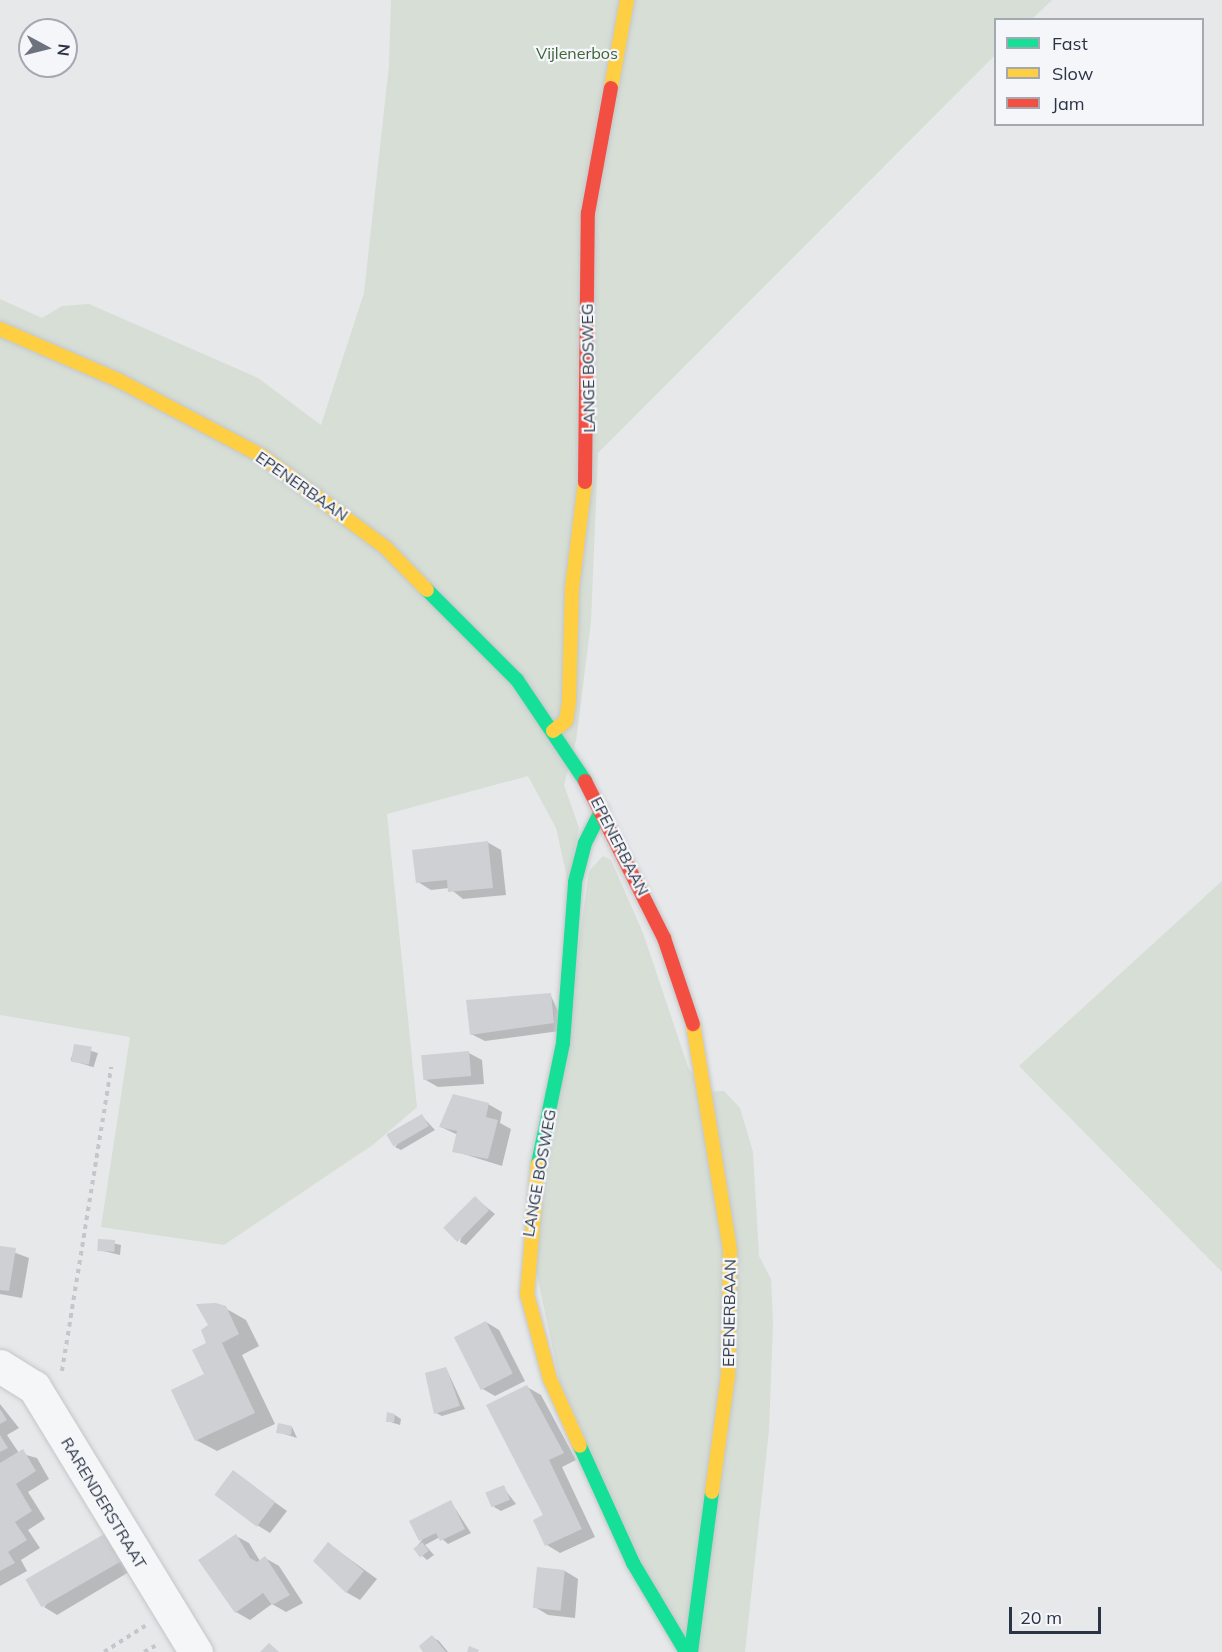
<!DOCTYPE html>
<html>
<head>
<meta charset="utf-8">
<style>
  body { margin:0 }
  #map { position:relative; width:1222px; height:1652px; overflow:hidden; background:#e6e8ea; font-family:Mulish,sans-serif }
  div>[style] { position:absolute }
  .green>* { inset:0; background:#d6ded6 }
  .shadow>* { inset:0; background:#0003; transform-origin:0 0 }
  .building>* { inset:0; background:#ced0d3; transform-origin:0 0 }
  .path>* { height:4px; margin-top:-2px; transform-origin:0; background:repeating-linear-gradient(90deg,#c5c6ca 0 4.5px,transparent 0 9px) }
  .roads { filter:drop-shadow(0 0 2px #c4c6c8) drop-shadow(0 0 2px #c4c6c8) }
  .street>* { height:33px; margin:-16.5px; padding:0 16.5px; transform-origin:16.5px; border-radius:16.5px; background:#f5f6f7 }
  .fast>* { height:14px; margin:-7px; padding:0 7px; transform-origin:7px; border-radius:7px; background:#16e098 }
  .slow>* { height:14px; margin:-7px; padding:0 7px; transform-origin:7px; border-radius:7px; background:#ffcf43 }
  .jam>* { height:14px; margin:-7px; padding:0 7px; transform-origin:7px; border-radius:7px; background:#f24e42 }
  span { translate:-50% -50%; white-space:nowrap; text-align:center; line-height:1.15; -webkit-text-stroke:4.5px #f4f6f9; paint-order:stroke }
  .park-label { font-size:16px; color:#3f6138 }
  .street-label { font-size:16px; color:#2b3445 }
  .legend { position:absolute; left:994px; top:18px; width:210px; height:108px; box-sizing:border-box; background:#f4f6f9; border:2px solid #a4a8b1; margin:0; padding:8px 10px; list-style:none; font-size:18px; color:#2b3445 }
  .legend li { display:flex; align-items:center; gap:12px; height:30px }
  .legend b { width:30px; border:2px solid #a4a8b1 }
  .north { position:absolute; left:18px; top:18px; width:60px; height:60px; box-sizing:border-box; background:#f4f6f9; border:2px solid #a4a8b1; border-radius:50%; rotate:97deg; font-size:16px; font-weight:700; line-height:24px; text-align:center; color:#2b3445 }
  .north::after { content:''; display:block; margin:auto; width:21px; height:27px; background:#6c737f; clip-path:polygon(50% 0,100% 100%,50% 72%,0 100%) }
  .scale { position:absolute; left:1009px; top:1607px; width:92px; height:27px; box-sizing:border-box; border:3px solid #2b3445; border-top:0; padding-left:8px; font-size:18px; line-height:21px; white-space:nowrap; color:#2b3445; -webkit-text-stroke:4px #f4f6f9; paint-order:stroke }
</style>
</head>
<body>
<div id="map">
  <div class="green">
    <i style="clip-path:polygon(391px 0,1052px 0,1032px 19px,996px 20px,995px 55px,598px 453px,591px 622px,576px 741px,564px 785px,579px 828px,568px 882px,556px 828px,528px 776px,387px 814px,417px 1107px,374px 1144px,224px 1245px,101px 1227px,130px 1037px,0 1015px,0 299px,42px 318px,62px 306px,89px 304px,258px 378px,321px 425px,364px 293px,389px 65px)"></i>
    <i style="clip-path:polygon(603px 856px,611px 860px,643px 933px,688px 1067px,705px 1092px,724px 1091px,740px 1108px,753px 1152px,759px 1256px,771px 1279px,773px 1323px,769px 1430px,745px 1652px,682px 1652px,560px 1383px,534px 1261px,589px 871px)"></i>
    <i style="clip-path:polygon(1222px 881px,1222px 1272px,1019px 1066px)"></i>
  </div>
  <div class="shadow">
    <i style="clip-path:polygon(487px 842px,501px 850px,506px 895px,463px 899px,449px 888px,431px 890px,418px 882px)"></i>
    <i style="clip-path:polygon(550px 994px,567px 1030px,485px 1041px,471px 1034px)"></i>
    <i style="left:75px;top:1046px;width:24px;height:15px;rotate:17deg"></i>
    <i style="clip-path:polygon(469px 1053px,482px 1060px,484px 1084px,438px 1087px,424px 1079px)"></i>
    <i style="clip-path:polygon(488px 1104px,502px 1112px,500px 1123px,511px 1129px,502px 1166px,454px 1151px,458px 1135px,441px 1127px)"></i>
    <i style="clip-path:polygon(422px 1116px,435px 1130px,401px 1150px,395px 1147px)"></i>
    <i style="clip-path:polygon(475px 1198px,495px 1214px,466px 1245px,460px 1242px)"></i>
    <i style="clip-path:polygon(99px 1240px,121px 1245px,120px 1255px,99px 1250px)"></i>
    <i style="clip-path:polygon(0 1247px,29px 1258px,22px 1298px,0 1294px)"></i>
    <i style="clip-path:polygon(225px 1308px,246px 1320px,259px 1346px,242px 1355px,275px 1424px,217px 1451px,196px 1440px,208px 1344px)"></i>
    <i style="clip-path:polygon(486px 1322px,499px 1330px,525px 1381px,495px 1396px,481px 1388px)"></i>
    <i style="clip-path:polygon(446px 1368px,465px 1409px,442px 1416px,436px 1413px)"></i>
    <i style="clip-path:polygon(527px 1387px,541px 1395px,576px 1460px,562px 1467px,595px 1537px,560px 1553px,547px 1545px,535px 1521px,545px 1515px)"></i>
    <i style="clip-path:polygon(0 1404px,19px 1428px,7px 1435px,19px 1453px,37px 1458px,49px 1479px,28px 1492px,45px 1519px,28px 1530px,40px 1548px,21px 1560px,27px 1571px,0 1586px)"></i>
    <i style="clip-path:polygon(395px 1415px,401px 1419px,400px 1425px,387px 1421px)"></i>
    <i style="clip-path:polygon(292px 1427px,297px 1438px,278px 1432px)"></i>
    <i style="clip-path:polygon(233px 1472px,287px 1511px,270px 1533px,257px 1525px)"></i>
    <i style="clip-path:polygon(503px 1487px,516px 1504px,501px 1511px,494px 1507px)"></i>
    <i style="clip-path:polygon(451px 1502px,471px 1533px,448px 1544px,440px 1537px,425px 1545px,434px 1555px,427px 1560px,415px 1549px)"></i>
    <i style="clip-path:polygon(106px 1535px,134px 1569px,57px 1615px,44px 1607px)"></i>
    <i style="clip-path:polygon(236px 1536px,249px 1543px,260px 1561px,265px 1558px,279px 1566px,303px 1603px,286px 1612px,272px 1604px,250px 1620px,236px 1612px)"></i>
    <i style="clip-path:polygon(329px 1544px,377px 1579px,360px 1600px,346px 1592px)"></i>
    <i style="clip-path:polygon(565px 1571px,578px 1579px,575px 1618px,548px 1615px,535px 1607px)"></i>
    <i style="clip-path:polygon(432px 1637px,439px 1641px,448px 1652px,425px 1652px)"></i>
  </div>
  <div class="building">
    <i style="clip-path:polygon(488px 841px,493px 888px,448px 892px,447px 880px,416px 883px,412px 850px)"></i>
    <i style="clip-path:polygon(551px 993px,554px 1023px,470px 1035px,466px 1000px)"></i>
    <i style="left:74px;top:1044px;width:18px;height:18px;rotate:9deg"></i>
    <i style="left:469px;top:1051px;width:25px;height:48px;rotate:85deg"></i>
    <i style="clip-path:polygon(453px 1094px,489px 1103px,486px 1117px,498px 1120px,488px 1159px,452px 1152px,457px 1131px,439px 1127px)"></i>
    <i style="left:422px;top:1114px;width:14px;height:41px;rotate:60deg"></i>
    <i style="left:475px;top:1196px;width:20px;height:45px;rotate:45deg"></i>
    <i style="left:98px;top:1239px;width:17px;height:12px;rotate:3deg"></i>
    <i style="clip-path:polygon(0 1246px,16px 1248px,9px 1291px,0 1290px)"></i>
    <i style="clip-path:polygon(216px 1303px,226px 1306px,239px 1334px,222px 1343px,255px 1413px,195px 1441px,171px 1390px,204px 1374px,192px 1350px,206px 1343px,201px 1330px,208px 1325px,196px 1304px)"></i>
    <i style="left:486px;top:1321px;width:59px;height:36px;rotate:63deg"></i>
    <i style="clip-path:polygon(446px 1367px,460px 1406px,434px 1414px,425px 1373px)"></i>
    <i style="clip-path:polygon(527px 1385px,564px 1453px,549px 1460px,582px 1529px,545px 1546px,533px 1520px,543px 1515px,486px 1405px)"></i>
    <i style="clip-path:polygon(0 1409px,7px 1420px,0 1424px)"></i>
    <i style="clip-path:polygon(387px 1412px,395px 1414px,394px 1422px,386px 1422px)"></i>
    <i style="clip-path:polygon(278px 1423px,292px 1426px,291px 1435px,276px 1433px)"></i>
    <i style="clip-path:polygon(0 1435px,8px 1448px,0 1452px)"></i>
    <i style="clip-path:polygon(23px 1449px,36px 1471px,16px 1484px,32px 1511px,15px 1522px,27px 1540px,8px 1552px,15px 1563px,0 1571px,0 1463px)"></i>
    <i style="left:233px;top:1470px;width:53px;height:31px;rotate:37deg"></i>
    <i style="left:504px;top:1485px;width:16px;height:20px;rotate:68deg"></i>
    <i style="clip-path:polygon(451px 1500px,465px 1529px,440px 1541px,436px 1533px,419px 1541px,409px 1521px)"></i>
    <i style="left:106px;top:1533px;width:32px;height:93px;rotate:60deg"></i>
    <i style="clip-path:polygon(236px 1534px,250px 1558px,257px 1562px,265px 1556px,290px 1595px,272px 1605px,263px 1593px,235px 1613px,198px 1560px)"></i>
    <i style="clip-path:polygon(328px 1542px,364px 1571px,346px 1593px,313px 1561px)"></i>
    <i style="left:422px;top:1542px;width:11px;height:11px;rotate:52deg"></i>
    <i style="left:537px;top:1567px;width:28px;height:41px;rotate:6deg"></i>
    <i style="clip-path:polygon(432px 1635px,446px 1652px,423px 1652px,419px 1646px)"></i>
    <i style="clip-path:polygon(269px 1643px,279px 1652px,260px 1652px)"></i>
    <i style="clip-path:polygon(469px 1646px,479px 1650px,478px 1652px,467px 1652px)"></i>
  </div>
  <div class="path">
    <i style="left:62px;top:1371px;width:308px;rotate:-80.8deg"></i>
    <i style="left:104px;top:1652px;width:49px;rotate:-32.4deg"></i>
    <i style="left:144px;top:1652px;width:13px;rotate:-29deg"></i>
  </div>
  <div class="roads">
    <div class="street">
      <i style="left:0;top:1366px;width:40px;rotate:32deg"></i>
      <i style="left:34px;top:1387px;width:311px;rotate:58.6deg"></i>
    </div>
    <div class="fast">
      <i style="left:427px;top:590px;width:127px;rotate:45deg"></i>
      <i style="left:517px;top:680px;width:122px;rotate:56deg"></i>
      <i style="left:538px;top:1164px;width:124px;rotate:-78.3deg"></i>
      <i style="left:563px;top:1043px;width:161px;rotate:-85.7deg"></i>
      <i style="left:575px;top:882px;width:40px;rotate:-75.6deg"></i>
      <i style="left:585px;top:843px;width:37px;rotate:-63deg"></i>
      <i style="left:580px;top:1446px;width:128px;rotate:65.6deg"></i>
      <i style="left:633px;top:1563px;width:104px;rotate:59.2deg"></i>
      <i style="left:691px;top:1652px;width:161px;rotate:-82.5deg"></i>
    </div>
    <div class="slow">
      <i style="left:611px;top:88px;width:89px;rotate:-79.7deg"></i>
      <i style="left:0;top:329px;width:129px;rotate:23.4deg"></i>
      <i style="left:118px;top:380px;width:163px;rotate:27.8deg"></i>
      <i style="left:262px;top:456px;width:153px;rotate:36.5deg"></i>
      <i style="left:385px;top:547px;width:60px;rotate:45.7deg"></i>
      <i style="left:553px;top:731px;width:16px;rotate:-38deg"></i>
      <i style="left:566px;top:721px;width:20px;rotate:-81deg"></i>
      <i style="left:569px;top:701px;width:113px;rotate:-88.5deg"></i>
      <i style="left:572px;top:588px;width:107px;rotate:-83deg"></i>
      <i style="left:693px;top:1024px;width:230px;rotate:80.7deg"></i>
      <i style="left:730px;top:1251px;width:124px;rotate:90.9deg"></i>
      <i style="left:728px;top:1375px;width:118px;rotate:97.8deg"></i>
      <i style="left:538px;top:1164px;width:130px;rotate:94.8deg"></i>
      <i style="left:527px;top:1294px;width:88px;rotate:74.9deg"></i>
      <i style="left:550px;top:1379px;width:73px;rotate:65.9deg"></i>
    </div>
    <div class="jam">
      <i style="left:585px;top:482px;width:269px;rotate:-89.4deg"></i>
      <i style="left:588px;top:213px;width:127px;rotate:-79.6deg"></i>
      <i style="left:585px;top:781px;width:176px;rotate:63.3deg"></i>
      <i style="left:664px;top:938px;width:91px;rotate:71.4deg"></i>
    </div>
  </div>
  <div class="park-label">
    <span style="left:577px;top:53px">Vijlenerbos</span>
  </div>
  <div class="street-label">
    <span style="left:588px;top:368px;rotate:-91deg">LANGE BOSWEG</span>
    <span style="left:302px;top:486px;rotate:35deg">EPENERBAAN</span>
    <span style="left:620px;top:846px;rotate:63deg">EPENERBAAN</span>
    <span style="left:539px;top:1173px;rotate:-80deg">LANGE BOSWEG</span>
    <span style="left:729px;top:1313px;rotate:-89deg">EPENERBAAN</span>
    <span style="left:104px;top:1503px;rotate:59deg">RARENDERSTRAAT</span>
  </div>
  <ul class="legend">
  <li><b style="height:8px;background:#16e098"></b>Fast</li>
  <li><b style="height:8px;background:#ffcf43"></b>Slow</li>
  <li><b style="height:8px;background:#f24e42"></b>Jam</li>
  </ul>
  <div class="north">N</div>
  <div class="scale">20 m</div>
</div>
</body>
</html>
